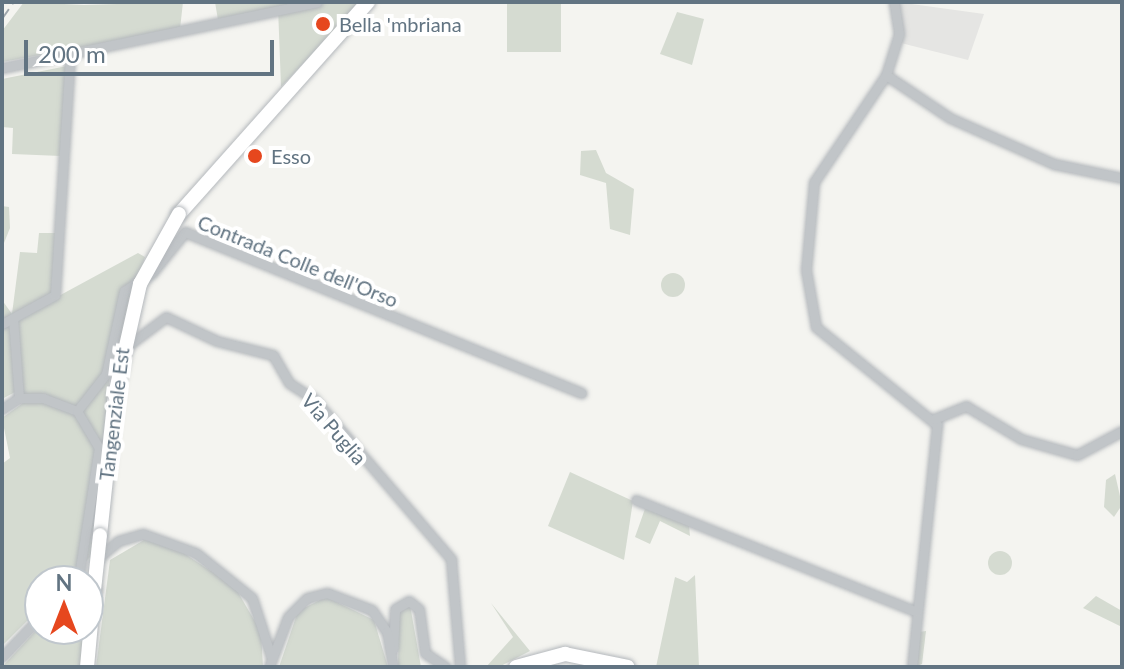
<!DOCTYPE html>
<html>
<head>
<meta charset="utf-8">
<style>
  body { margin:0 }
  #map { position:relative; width:1124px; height:669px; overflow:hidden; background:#f4f4f0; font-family:Lato,sans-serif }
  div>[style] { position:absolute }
  .built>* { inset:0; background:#e5e5e3 }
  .green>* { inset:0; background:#d5dbd1; transform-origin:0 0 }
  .round { border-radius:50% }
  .roads { filter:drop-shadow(0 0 2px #b4b8bc) drop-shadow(0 0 2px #b4b8bc) }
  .street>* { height:9px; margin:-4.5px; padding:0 4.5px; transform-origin:4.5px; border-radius:4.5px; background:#c1c5c8 }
  .primary>* { height:14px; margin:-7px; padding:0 7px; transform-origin:7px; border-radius:7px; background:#fff }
  .rail>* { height:2px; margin-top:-1px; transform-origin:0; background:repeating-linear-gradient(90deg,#9fa6ac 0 12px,transparent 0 18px) }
  .bridges { filter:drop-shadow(0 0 2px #b4b8bc) drop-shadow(0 0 2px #b4b8bc) }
  .primary-bridge>* { height:14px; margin:-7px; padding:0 7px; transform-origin:7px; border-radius:7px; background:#fff }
  .dots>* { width:22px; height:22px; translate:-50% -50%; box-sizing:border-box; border:4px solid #fff; border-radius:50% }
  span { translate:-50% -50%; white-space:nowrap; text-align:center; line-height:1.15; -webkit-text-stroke:8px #fff; paint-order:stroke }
  .poi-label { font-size:20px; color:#627482 }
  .left { translate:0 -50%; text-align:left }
  .street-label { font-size:20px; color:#627482 }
  .frame { position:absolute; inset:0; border:4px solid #627482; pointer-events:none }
  .north { position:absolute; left:24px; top:565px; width:80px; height:80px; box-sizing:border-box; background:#fff; border:2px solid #c0c7cd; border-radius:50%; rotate:0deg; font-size:22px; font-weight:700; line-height:32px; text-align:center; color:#627482 }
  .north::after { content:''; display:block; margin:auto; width:28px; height:36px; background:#e6471e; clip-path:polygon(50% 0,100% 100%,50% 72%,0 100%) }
  .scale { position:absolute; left:24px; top:40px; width:250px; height:36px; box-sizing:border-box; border:4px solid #627482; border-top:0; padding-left:10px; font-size:24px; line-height:28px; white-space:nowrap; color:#627482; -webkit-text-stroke:6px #fff; paint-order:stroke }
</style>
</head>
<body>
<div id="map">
  <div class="built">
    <i style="clip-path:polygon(897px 2px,984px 14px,968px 60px,901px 43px)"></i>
  </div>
  <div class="green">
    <i style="clip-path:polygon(24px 2px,84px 5px,183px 2px,180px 29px,2px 62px,2px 31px)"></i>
    <i style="clip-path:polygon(215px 2px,361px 2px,281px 87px,278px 7px,218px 20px)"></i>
    <i style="left:507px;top:2px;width:54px;height:50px"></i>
    <i style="clip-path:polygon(677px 12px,704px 19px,692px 65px,660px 54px)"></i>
    <i style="clip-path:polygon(67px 66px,61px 156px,12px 154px,13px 128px,2px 127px,2px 79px)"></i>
    <i style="clip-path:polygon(596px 150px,606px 173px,634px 189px,630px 235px,610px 229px,606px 183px,580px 175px,581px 151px)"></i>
    <i style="clip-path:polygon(2px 206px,9px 207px,10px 228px,2px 248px)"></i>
    <i style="clip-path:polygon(39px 233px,55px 233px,53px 292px,2px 320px,2px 300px,12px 314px,20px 252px,37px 253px)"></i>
    <i style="clip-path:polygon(138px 253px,145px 257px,110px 373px,91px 556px,67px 581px,40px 581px,40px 608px,2px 646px,2px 464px,10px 458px,2px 418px,23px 403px,18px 318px)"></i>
    <i class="round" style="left:661px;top:273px;width:24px;height:24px"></i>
    <i style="clip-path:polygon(11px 322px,15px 392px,2px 399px,2px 327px)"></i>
    <i style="clip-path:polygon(570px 472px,633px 501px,624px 560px,548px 526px)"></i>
    <i style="clip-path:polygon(1115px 474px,1122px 505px,1114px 517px,1104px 507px,1106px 480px)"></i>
    <i style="clip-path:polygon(646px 506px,689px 525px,690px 536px,660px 521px,650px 544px,635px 537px)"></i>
    <i style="clip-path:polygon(144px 540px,170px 544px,235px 587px,261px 632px,263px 667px,96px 667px,110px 560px)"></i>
    <i class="round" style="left:988px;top:551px;width:24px;height:24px"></i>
    <i style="clip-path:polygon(695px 575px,699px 667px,656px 667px,675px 577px,687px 582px)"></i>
    <i style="clip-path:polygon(1096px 596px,1122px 611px,1122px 627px,1083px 608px)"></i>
    <i style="clip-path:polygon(326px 597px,374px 620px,388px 667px,279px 667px,298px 611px)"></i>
    <i style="clip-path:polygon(491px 603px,530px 651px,499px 667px,486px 667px,513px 637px)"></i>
    <i style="clip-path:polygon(410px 605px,421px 667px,398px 667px,399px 607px)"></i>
    <i style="clip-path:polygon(40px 626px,84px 629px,81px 667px,2px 667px)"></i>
    <i style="clip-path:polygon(926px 631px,922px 664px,917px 666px,919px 632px)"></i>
  </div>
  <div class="roads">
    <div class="street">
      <i style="left:894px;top:2px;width:32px;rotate:81deg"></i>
      <i style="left:899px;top:34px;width:43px;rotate:107.6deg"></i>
      <i style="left:886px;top:75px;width:129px;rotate:123.9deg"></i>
      <i style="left:814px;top:182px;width:88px;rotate:95.2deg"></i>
      <i style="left:806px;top:270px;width:58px;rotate:80deg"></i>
      <i style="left:816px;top:327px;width:156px;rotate:39deg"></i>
      <i style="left:937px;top:425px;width:243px;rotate:95.9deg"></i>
      <i style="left:2px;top:68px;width:322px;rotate:-11.8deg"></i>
      <i style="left:886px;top:75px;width:77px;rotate:33.9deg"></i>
      <i style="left:950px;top:118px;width:114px;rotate:23.9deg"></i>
      <i style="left:1054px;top:164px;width:69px;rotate:11.6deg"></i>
      <i style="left:13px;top:318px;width:80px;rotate:85.7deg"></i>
      <i style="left:2px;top:324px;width:60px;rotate:-28.7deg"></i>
      <i style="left:55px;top:295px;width:241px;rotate:-86.4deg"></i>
      <i style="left:126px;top:347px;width:50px;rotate:-36.9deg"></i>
      <i style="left:166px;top:317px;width:56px;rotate:25.2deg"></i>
      <i style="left:217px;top:341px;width:58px;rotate:14deg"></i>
      <i style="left:273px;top:355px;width:32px;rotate:60deg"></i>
      <i style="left:289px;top:383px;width:30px;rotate:33deg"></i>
      <i style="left:314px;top:399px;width:211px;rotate:49.4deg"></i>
      <i style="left:451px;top:559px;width:108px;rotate:85.2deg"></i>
      <i style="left:2px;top:409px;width:20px;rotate:-33deg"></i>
      <i style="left:19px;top:398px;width:24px"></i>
      <i style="left:43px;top:398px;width:36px;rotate:21deg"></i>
      <i style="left:934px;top:419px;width:35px;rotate:-22deg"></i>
      <i style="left:966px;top:406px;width:64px;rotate:31deg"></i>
      <i style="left:1021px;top:439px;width:58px;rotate:15.9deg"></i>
      <i style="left:1077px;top:455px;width:51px;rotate:-28.1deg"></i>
      <i style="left:636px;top:500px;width:302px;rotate:21.7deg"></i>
      <i style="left:98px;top:558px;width:26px;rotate:-40deg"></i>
      <i style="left:118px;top:541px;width:26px;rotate:-16deg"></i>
      <i style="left:143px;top:534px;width:56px;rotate:19.7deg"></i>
      <i style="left:196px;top:553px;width:72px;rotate:38.8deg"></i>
      <i style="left:252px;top:598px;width:61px;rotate:71.9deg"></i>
      <i style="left:79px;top:575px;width:129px;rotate:-81.1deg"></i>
      <i style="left:99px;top:448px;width:43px;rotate:-120.7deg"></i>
      <i style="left:77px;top:411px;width:47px;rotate:-51.9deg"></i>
      <i style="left:106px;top:374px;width:85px;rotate:-77.8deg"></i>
      <i style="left:124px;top:291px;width:33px;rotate:-33deg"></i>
      <i style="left:152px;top:273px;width:53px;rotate:-51.2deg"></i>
      <i style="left:185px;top:232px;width:428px;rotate:22.1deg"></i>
      <i style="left:393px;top:649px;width:40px;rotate:-87.1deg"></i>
      <i style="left:395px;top:609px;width:16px;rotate:-30deg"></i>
      <i style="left:409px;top:601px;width:13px;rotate:39deg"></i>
      <i style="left:419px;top:609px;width:44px;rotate:82.2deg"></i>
      <i style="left:425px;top:653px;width:25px;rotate:34deg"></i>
      <i style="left:2px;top:657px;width:55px;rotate:-46.5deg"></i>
      <i style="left:269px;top:667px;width:53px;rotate:-69.2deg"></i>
      <i style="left:288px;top:617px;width:27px;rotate:-45deg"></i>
      <i style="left:307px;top:598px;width:21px;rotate:-14deg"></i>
      <i style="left:327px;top:593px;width:48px;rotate:20.7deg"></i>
      <i style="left:372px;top:610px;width:27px;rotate:56deg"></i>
      <i style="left:387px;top:632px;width:36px;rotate:80deg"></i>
    </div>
    <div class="primary">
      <i style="left:179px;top:214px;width:284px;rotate:-48.3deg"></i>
      <i style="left:100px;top:535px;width:141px;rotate:-83.9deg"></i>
      <i style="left:87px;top:667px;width:77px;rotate:-84.8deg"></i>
      <i style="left:516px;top:667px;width:51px;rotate:-14.9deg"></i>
      <i style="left:565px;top:654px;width:64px;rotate:11.7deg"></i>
    </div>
  </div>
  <div class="rail">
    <i style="left:2px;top:19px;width:21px;rotate:-55deg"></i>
  </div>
  <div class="bridges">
    <div class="primary-bridge">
      <i style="left:115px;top:395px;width:114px;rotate:-77.3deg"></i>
      <i style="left:140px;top:284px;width:80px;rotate:-60.9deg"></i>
      <i style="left:94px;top:590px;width:55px;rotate:-83.8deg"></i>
    </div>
  </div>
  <div class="dots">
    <i style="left:323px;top:24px;background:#e6471e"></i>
    <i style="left:255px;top:156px;background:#e6471e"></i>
  </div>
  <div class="poi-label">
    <span class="left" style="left:339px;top:24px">Bella 'mbriana</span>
    <span class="left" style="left:271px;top:156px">Esso</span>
  </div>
  <div class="street-label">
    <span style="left:298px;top:261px;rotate:22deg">Contrada Colle dell'Orso</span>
    <span style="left:114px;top:414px;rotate:-83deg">Tangenziale Est</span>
    <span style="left:334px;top:429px;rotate:49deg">Via Puglia</span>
  </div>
  <div class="frame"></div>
  <div class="north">N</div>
  <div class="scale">200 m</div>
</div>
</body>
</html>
